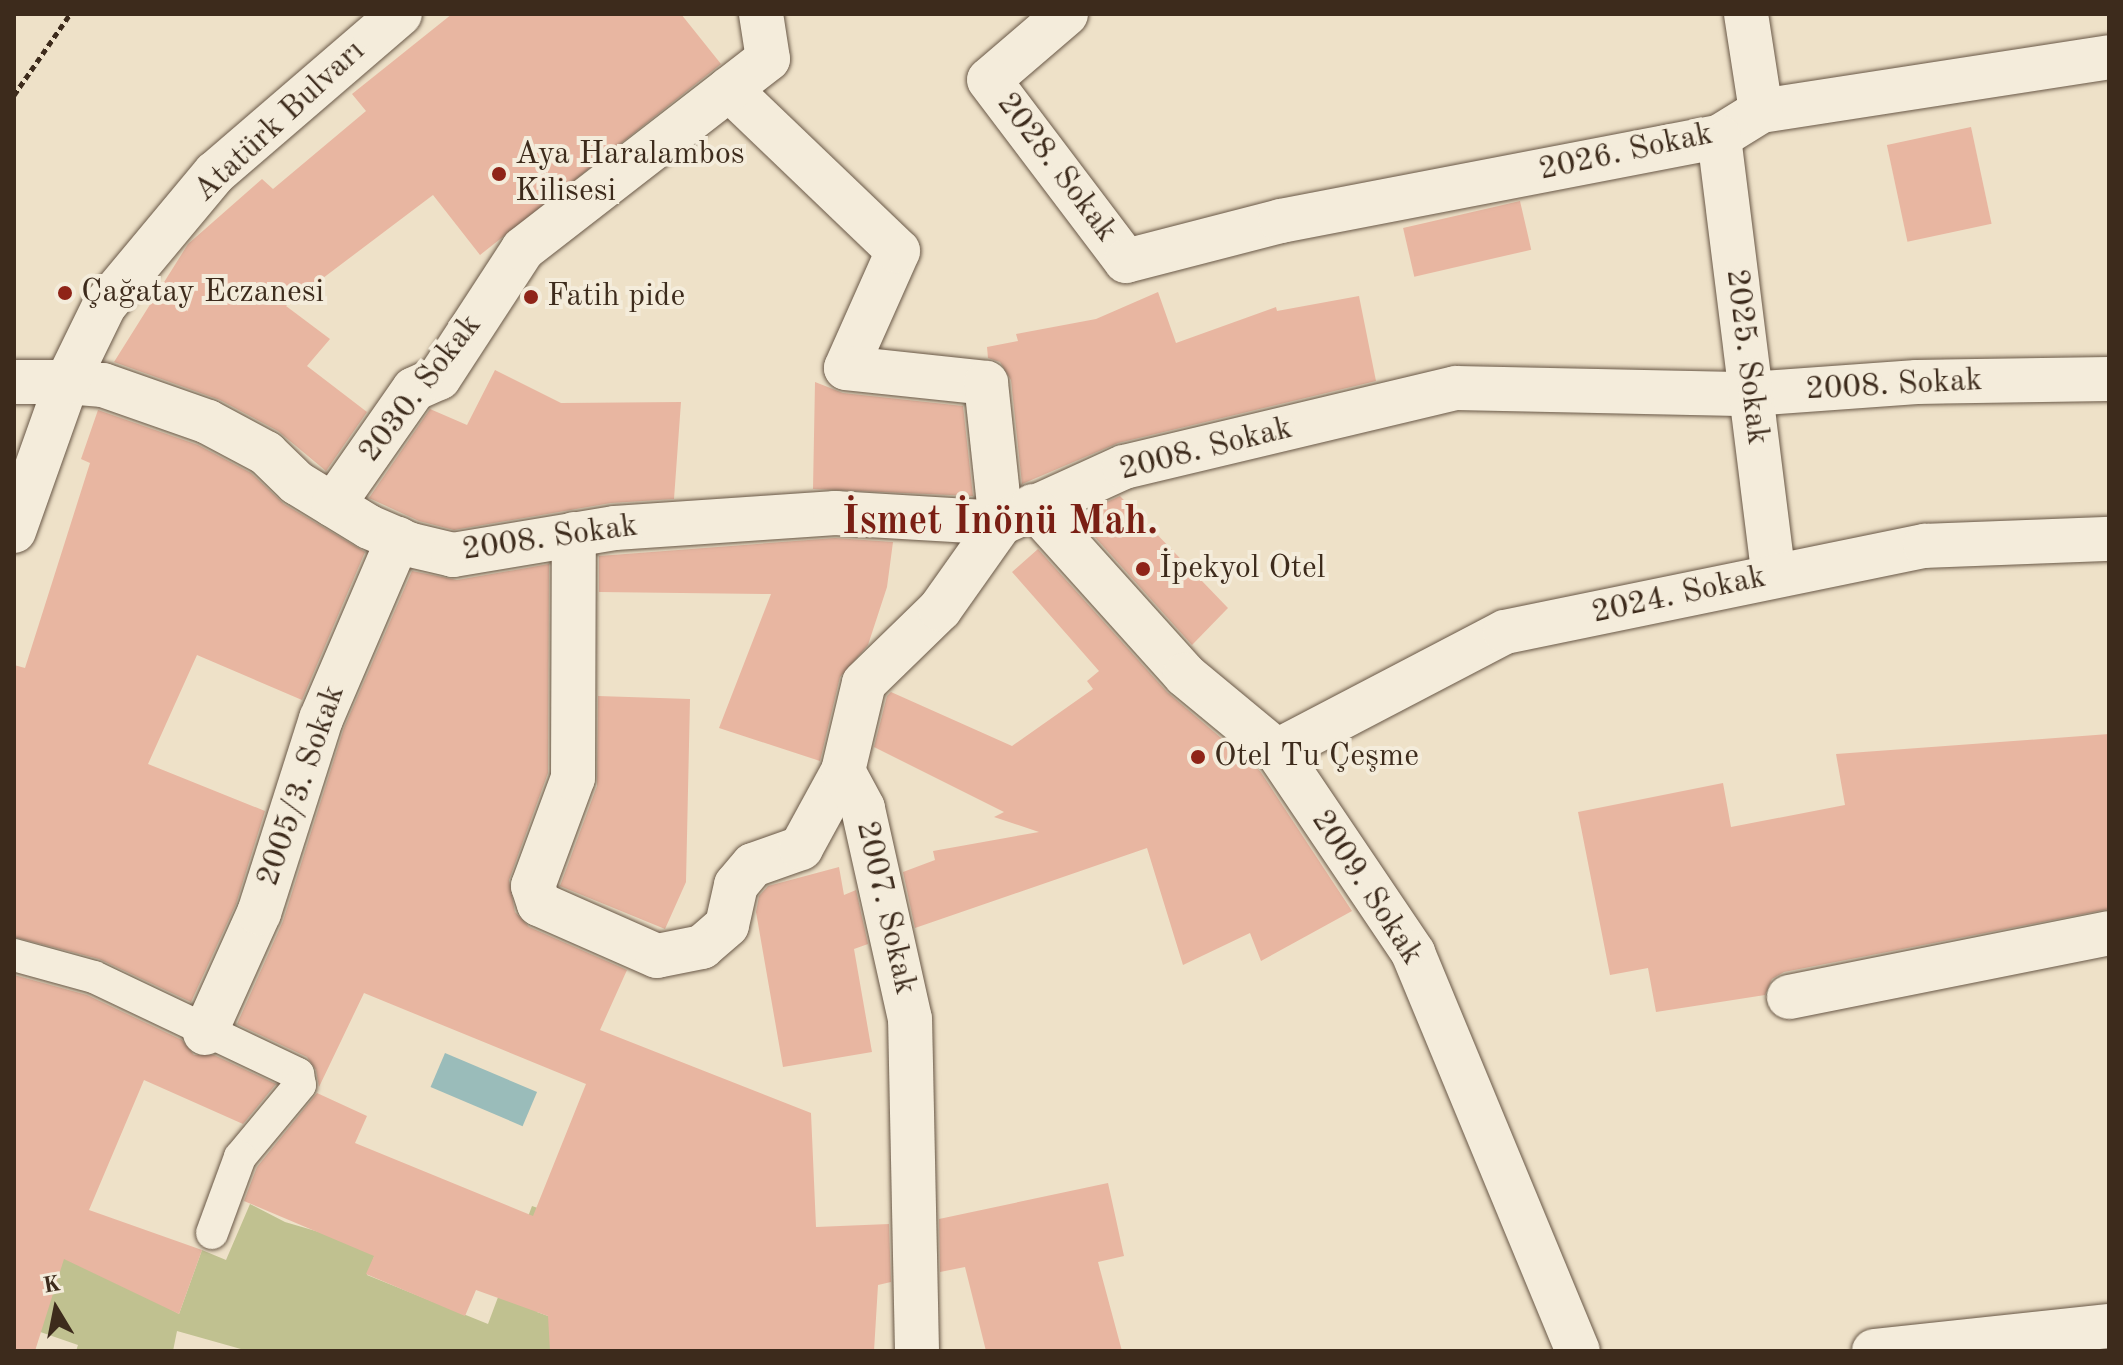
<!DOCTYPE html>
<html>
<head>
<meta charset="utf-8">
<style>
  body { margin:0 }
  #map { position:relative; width:2123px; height:1365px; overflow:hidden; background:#eee1c8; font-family:"Old Standard TT",serif }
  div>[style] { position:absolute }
  .green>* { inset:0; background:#c0c190 }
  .water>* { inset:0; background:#9abcba; transform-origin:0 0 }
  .building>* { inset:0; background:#e8b6a1; transform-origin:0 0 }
  .path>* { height:5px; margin-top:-2.5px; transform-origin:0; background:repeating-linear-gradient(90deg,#3d2b1c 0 6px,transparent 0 10px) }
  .roads { filter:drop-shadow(0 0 2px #695847) drop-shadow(0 0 2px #695847) }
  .service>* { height:32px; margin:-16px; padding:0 16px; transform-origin:16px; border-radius:16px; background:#f4ecdb }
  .pedestrian>* { height:44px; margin:-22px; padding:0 22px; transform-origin:22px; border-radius:22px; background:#f4ecdb }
  .minor>* { height:44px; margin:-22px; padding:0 22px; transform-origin:22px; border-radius:22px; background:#f4ecdb }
  .dots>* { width:22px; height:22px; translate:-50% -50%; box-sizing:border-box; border:4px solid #f4ecdb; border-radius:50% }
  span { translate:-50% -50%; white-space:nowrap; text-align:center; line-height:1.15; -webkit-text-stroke:8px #f4ecdb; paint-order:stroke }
  .street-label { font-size:32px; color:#3d2b1c }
  .poi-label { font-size:32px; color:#3d2b1c }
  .left { translate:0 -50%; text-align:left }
  .district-label { font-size:40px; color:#7a1f14; font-weight:700 }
  .frame { position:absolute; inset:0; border:16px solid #3d2b1c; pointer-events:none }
  .north { position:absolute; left:16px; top:1269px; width:80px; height:80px; -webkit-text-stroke:6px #f4ecdb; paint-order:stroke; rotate:350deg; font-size:22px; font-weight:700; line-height:32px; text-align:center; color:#3d2b1c }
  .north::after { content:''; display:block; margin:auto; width:28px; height:36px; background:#3d2b1c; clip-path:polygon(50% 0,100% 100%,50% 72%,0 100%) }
</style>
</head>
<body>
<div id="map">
  <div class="green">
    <i style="clip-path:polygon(250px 1204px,285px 1222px,377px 1249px,367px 1275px,488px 1324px,532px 1206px,572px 1220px,537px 1312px,581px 1328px,741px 1351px,248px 1351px,177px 1331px,173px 1351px,76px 1351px,78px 1345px,23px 1326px,49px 1241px,179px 1314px,202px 1250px,226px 1260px)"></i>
  </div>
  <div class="water">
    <i style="left:445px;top:1053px;width:100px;height:37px;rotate:23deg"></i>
  </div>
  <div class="building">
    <i style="clip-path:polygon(452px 14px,681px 14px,721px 64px,480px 255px,433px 195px,286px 306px,330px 339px,307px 366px,367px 412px,326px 471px,278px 431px,220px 400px,114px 362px,188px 244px,262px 179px,273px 189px,366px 111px,352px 94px)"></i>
    <i style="left:1971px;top:127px;width:99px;height:86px;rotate:78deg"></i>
    <i style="left:1520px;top:201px;width:50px;height:120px;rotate:77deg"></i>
    <i style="clip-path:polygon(1158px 292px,1176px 343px,1276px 307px,1277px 311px,1359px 296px,1376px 381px,1118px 443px,1022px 484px,1011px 380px,1000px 362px,988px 358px,987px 347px,1018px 341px,1016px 334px,1096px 319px)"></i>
    <i style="clip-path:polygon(495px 370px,561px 403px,681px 402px,674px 499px,611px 503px,454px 530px,419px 521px,369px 498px,430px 409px,467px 425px)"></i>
    <i style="clip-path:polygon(815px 382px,843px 393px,963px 406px,973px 496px,813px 489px)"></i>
    <i style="clip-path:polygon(98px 410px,198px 445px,251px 473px,284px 504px,365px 552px,302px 700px,197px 655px,148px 764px,265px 811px,236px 904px,191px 1002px,99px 959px,14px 937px,14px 665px,25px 668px,90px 463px,81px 459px)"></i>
    <i style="clip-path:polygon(1120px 496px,1228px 608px,1192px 645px,1076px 516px)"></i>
    <i style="clip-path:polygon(835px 538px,893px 542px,887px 587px,868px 645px,840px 677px,820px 761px,719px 728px,771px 594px,599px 592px,599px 556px)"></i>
    <i style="clip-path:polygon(1038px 549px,1167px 692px,1260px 771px,1352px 911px,1261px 961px,1250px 933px,1183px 965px,1147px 848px,915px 928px,903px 872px,935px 860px,933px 851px,1039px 832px,994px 817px,1004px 812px,874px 747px,887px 696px,891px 692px,1012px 746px,1093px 689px,1087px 681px,1099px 671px,1012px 572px)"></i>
    <i style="clip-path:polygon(549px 564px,548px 773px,509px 880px,515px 912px,529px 927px,627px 970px,600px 1030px,811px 1113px,816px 1227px,889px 1224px,891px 1282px,878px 1285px,874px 1351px,550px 1351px,548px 1316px,476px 1290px,465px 1316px,366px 1274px,374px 1256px,244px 1201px,257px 1167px,317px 1093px,367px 1116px,355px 1143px,533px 1216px,586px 1084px,364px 993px,319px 1087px,316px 1070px,307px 1057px,237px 1024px,283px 921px,344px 728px,412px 571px,457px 580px)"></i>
    <i style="clip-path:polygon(598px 696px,690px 699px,686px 882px,665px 929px,560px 886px,597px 786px)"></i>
    <i style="clip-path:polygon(2109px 734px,2109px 909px,1784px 972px,1772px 979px,1765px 995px,1656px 1012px,1648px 968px,1610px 975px,1578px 812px,1723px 783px,1731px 827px,1845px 805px,1836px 754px)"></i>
    <i style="clip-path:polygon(839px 867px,844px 895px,856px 890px,868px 944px,854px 949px,872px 1052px,783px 1067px,756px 912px,759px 896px,768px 886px)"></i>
    <i style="clip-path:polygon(14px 975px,87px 995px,182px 1040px,194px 1055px,214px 1055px,276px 1084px,243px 1124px,144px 1080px,89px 1210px,202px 1250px,179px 1314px,64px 1259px,35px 1351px,14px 1351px)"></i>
    <i style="clip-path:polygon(1108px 1183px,1124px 1256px,1098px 1262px,1122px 1351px,986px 1351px,965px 1267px,940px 1272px,939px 1219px)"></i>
  </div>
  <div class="path">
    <i style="left:14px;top:95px;width:98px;rotate:-55.3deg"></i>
  </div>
  <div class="roads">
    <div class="service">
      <i style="left:14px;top:955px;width:83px;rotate:15.4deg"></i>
      <i style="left:94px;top:977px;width:226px;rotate:25.4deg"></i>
      <i style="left:298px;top:1074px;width:11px;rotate:80deg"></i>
      <i style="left:300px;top:1085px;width:94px;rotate:129.8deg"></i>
      <i style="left:240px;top:1157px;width:81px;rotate:110.2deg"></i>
    </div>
    <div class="pedestrian">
      <i style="left:898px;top:251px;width:128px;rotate:114deg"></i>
      <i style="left:846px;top:368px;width:141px;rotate:6.1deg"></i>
      <i style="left:986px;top:383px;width:141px;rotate:83.9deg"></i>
      <i style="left:67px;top:382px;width:36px;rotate:5deg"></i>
      <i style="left:103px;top:385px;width:111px;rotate:19.4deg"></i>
      <i style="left:208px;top:422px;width:66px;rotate:28.1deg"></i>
      <i style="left:266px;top:453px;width:43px;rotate:44.1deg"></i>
      <i style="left:297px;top:483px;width:84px;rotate:31.4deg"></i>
      <i style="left:369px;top:527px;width:46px;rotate:23.2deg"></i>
      <i style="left:411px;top:545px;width:43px;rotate:13.4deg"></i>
      <i style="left:453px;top:555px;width:164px;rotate:-9.5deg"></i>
      <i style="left:615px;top:528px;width:221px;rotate:-3.9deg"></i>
      <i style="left:835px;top:513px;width:166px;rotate:3.4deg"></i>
      <i style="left:1001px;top:523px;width:135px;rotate:-24.5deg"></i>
      <i style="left:1124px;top:467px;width:341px;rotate:-13.4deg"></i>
      <i style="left:1456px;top:388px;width:294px;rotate:1.2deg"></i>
      <i style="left:1750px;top:394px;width:167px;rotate:-4.1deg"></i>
      <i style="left:1917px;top:382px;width:192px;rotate:-0.9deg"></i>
      <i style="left:14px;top:531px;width:158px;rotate:-70.4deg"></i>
      <i style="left:67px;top:382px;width:85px;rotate:-64deg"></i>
      <i style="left:104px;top:306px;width:173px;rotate:-50.2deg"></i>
      <i style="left:215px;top:173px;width:244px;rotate:-40.7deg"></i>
      <i style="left:533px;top:886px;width:115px;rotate:-69.7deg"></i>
      <i style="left:573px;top:778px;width:244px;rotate:-89.8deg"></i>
      <i style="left:205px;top:1033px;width:132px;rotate:-65.8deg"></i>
      <i style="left:259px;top:913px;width:204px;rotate:-72.3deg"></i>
      <i style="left:321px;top:719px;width:196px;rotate:-66.8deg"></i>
    </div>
    <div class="minor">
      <i style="left:1066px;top:14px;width:101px;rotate:139.4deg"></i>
      <i style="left:989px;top:80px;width:227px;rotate:52.9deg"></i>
      <i style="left:1126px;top:261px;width:160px;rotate:-14.5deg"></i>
      <i style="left:1281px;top:221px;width:446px;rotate:-10.9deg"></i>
      <i style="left:1719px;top:137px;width:49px;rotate:-31.8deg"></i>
      <i style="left:1761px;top:111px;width:352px;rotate:-8.8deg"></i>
      <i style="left:1746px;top:14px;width:98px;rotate:81.2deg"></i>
      <i style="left:729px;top:89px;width:234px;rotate:43.8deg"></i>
      <i style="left:1719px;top:137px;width:442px;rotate:82.9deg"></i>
      <i style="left:14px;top:382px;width:53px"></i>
      <i style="left:333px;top:505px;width:141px;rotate:-55.1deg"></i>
      <i style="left:414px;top:389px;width:27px;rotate:-24deg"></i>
      <i style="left:439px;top:378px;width:154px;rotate:-56.9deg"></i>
      <i style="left:523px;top:249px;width:310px;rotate:-37.8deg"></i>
      <i style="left:768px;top:59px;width:46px;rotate:-98.8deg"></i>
      <i style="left:1033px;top:506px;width:227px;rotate:48deg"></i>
      <i style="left:1185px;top:675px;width:119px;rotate:39.6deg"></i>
      <i style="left:1277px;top:751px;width:244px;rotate:56deg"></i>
      <i style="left:1413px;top:953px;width:431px;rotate:67.5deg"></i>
      <i style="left:1277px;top:751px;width:257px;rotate:-27.6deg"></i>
      <i style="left:1505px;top:632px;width:429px;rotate:-11.6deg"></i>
      <i style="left:1925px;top:546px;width:184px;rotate:-2.2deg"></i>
      <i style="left:533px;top:886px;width:19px;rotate:72deg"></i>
      <i style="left:539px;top:904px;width:129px;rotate:23.8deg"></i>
      <i style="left:657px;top:956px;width:46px;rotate:-11.3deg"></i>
      <i style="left:702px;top:947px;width:33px;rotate:-41deg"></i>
      <i style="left:727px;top:925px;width:41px;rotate:-77.3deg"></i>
      <i style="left:736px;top:885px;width:26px;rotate:-50deg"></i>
      <i style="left:753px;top:865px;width:51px;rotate:-19.5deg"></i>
      <i style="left:801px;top:848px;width:88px;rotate:-61.4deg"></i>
      <i style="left:1789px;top:997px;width:326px;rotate:-11.3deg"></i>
      <i style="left:917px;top:1351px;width:332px;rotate:-91.2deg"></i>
      <i style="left:910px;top:1019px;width:216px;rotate:-102.6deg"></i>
      <i style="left:863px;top:808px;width:42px;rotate:-118.4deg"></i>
      <i style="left:843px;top:771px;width:90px;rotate:-76.6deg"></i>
      <i style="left:864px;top:683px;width:106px;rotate:-44.2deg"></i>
      <i style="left:940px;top:609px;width:105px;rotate:-54.7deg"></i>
      <i style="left:1874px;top:1351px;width:236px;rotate:-6.1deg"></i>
    </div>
  </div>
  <div class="dots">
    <i style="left:499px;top:174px;background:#8f2418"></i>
    <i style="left:65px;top:293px;background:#8f2418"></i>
    <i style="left:531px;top:297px;background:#8f2418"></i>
    <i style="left:1143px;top:569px;background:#8f2418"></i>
    <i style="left:1198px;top:757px;background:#8f2418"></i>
  </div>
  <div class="street-label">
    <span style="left:280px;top:122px;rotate:-43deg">Atatürk Bulvarı</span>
    <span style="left:1626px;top:153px;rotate:-12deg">2026. Sokak</span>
    <span style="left:1056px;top:168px;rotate:53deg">2028. Sokak</span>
    <span style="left:1746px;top:357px;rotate:83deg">2025. Sokak</span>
    <span style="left:1894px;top:386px;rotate:-3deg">2008. Sokak</span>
    <span style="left:421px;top:389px;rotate:-52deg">2030. Sokak</span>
    <span style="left:1206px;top:450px;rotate:-14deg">2008. Sokak</span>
    <span style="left:550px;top:539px;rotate:-8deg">2008. Sokak</span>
    <span style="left:1679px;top:596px;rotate:-12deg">2024. Sokak</span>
    <span style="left:302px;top:786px;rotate:-71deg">2005/3. Sokak</span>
    <span style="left:1366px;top:888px;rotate:57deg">2009. Sokak</span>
    <span style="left:885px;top:908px;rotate:77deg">2007. Sokak</span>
  </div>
  <div class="poi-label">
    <span class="left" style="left:515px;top:174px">Aya Haralambos<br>Kilisesi</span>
    <span class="left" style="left:81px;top:293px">Çağatay Eczanesi</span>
    <span class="left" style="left:547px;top:297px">Fatih pide</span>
    <span class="left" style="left:1159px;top:569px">İpekyol Otel</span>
    <span class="left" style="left:1214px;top:757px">Otel Tu Çeşme</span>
  </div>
  <div class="district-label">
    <span style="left:1000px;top:523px">İsmet İnönü Mah.</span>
  </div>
  <div class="frame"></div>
  <div class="north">K</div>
</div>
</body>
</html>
